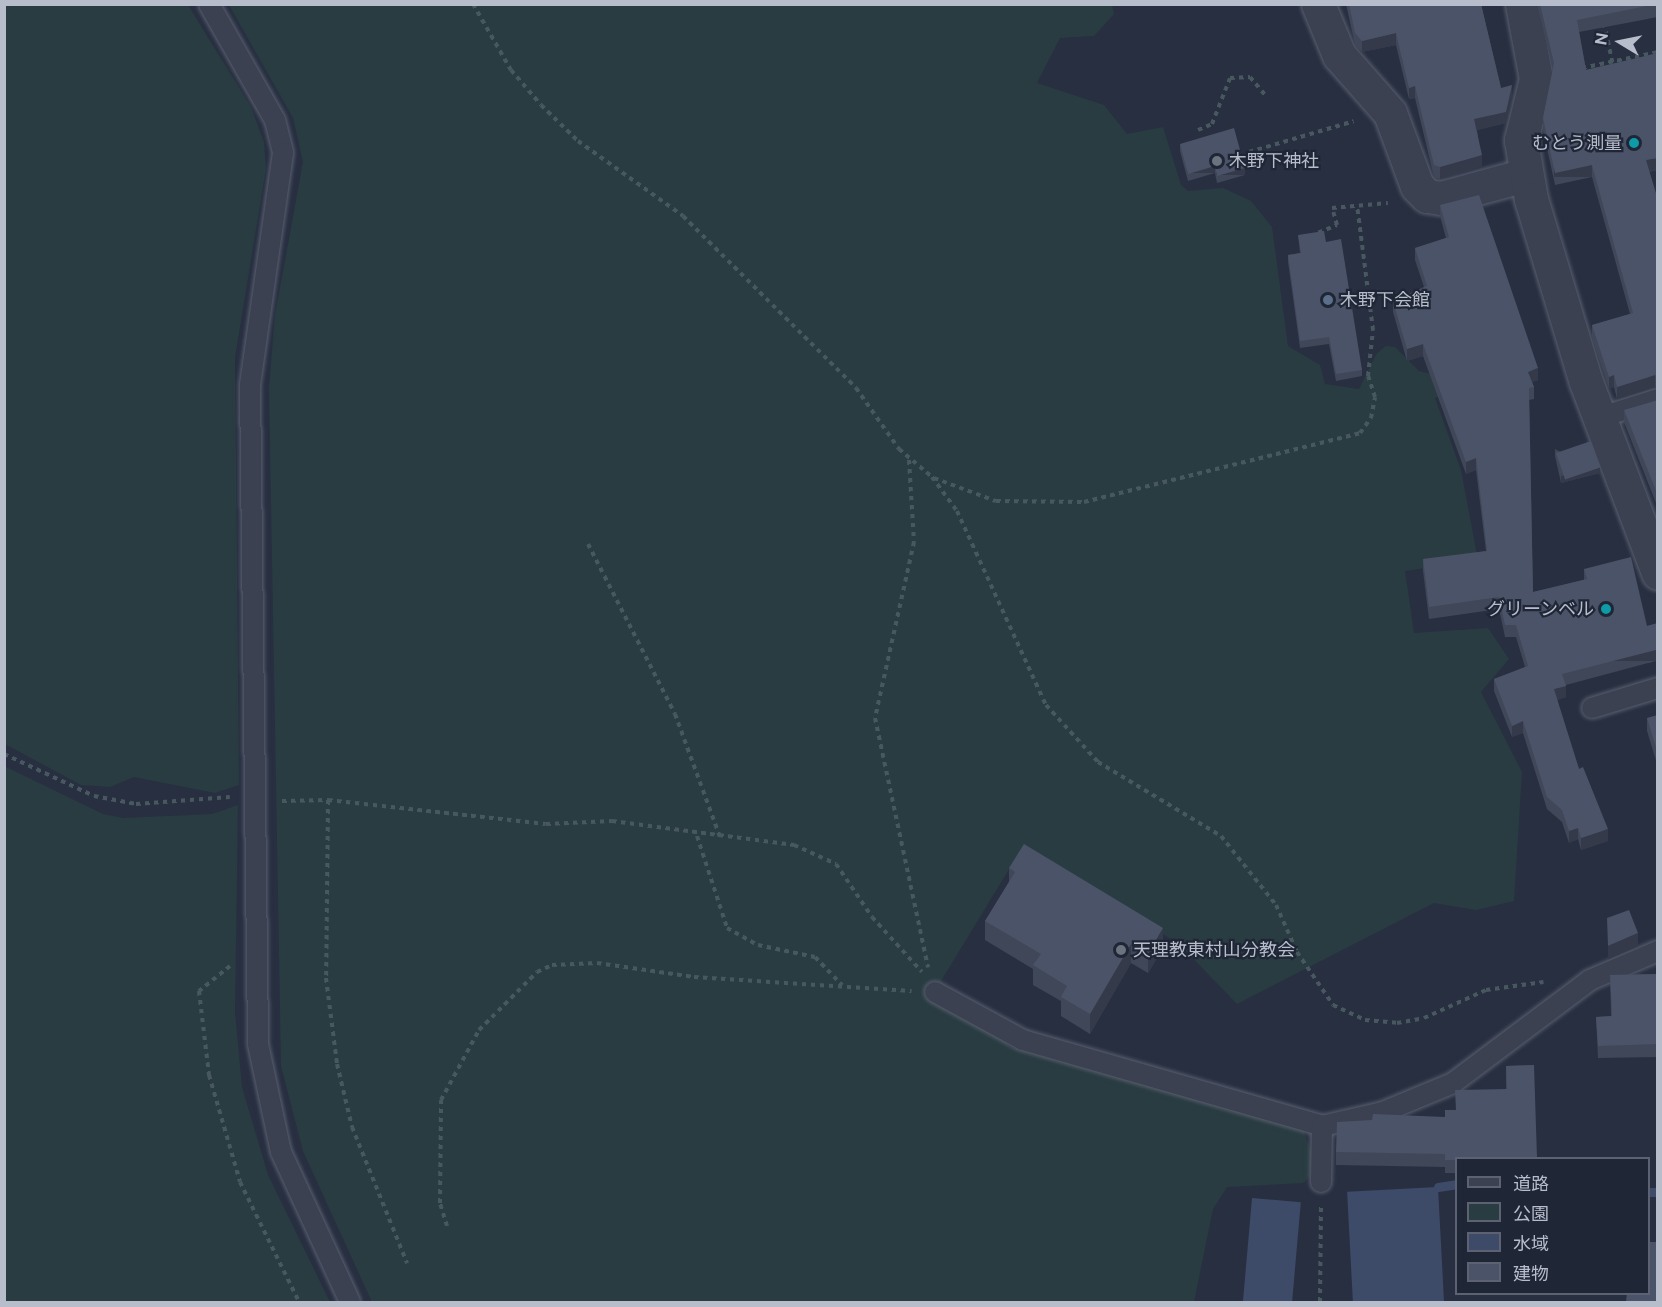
<!DOCTYPE html>
<html>
<head>
<meta charset="utf-8">
<style>
  body { margin:0 }
  #map { position:relative; width:1662px; height:1307px; overflow:hidden; background:#272f41; font-family:"Public Sans","Noto Sans JP",sans-serif }
  div>[style] { position:absolute }
  .green>* { inset:0; background:#293c42 }
  .water>* { inset:0; background:#3d4b69; transform-origin:0 0 }
  .stream>* { height:9px; margin:-4.5px; padding:0 4.5px; transform-origin:4.5px; border-radius:4.5px; background:#3d4b69 }
  .path>* { height:4px; margin-top:-2px; transform-origin:0; background:repeating-linear-gradient(90deg,#47595f 0 4.5px,transparent 0 9px) }
  .roads { filter:drop-shadow(0 0 2px #595f6e) drop-shadow(0 0 2px #595f6e) }
  .service>* { height:20px; margin:-10px; padding:0 10px; transform-origin:10px; border-radius:10px; background:#3b4151 }
  .minor>* { height:33px; margin:-16.5px; padding:0 16.5px; transform-origin:16.5px; border-radius:16.5px; background:#3b4151 }
  .wall>* { inset:0; background:#404759 }
  .shaded-wall>* { inset:0; background:#343a49; transform-origin:0 0 }
  .building>* { inset:0; background:#4b5368; transform-origin:0 0 }
  .dots>* { width:16px; height:16px; translate:-50% -50%; box-sizing:border-box; border:3px solid #1f2636; border-radius:50% }
  span { translate:-50% -50%; white-space:nowrap; text-align:center; line-height:1.15; -webkit-text-stroke:4.5px #1f2636; paint-order:stroke }
  .poi-label { font-size:18px; color:#b8bdcb }
  .right { translate:-100% -50%; text-align:right }
  .left { translate:0 -50%; text-align:left }
  .frame { position:absolute; inset:0; border:6px solid #b8bdcb; pointer-events:none }
  .legend { position:absolute; left:1455px; top:1157px; width:195px; height:138px; box-sizing:border-box; background:#1f2636; border:2px solid #5c6272; margin:0; padding:8px 10px; list-style:none; font-size:18px; color:#b8bdcb }
  .legend li { display:flex; align-items:center; gap:12px; height:30px }
  .legend b { width:30px; border:2px solid #5c6272 }
  .north { position:absolute; left:1590px; top:12px; width:60px; height:60px; -webkit-text-stroke:4px #1f2636; paint-order:stroke; rotate:280deg; font-size:16px; font-weight:700; line-height:24px; text-align:center; color:#b8bdcb }
  .north::after { content:''; display:block; margin:auto; width:21px; height:27px; background:#b8bdcb; clip-path:polygon(50% 0,100% 100%,50% 72%,0 100%) }
</style>
</head>
<body>
<div id="map">
  <div class="green">
    <i style="clip-path:polygon(5px 4px,188px 5px,251px 107px,264px 142px,266px 168px,235px 358px,239px 785px,215px 793px,134px 777px,110px 787px,81px 785px,5px 744px)"></i>
    <i style="clip-path:polygon(229px 5px,1112px 5px,1114px 14px,1094px 36px,1060px 38px,1037px 83px,1104px 105px,1127px 134px,1163px 127px,1181px 185px,1188px 191px,1223px 188px,1251px 201px,1272px 227px,1288px 346px,1320px 365px,1325px 384px,1359px 389px,1377px 353px,1386px 346px,1395px 347px,1419px 371px,1471px 384px,1435px 398px,1461px 470px,1478px 560px,1405px 571px,1414px 633px,1488px 628px,1509px 659px,1481px 692px,1522px 772px,1514px 901px,1476px 910px,1434px 903px,1237px 1004px,1179px 944px,1022px 848px,941px 981px,1010px 1047px,1303px 1130px,1312px 1152px,1310px 1175px,1304px 1183px,1227px 1187px,1213px 1209px,1194px 1302px,372px 1302px,303px 1151px,281px 1066px,269px 388px,275px 315px,303px 162px,293px 118px)"></i>
    <i style="clip-path:polygon(4px 766px,103px 814px,123px 818px,212px 814px,238px 805px,235px 1012px,242px 1087px,268px 1175px,330px 1302px,5px 1302px)"></i>
  </div>
  <div class="water">
    <i style="left:1438px;top:1187px;width:115px;height:91px;rotate:87deg"></i>
    <i style="left:1252px;top:1198px;width:49px;height:104px;rotate:5deg"></i>
  </div>
  <div class="stream">
    <i style="left:1438px;top:1187px;width:18px;rotate:-9deg"></i>
    <i style="left:1648px;top:1192px;width:10px"></i>
  </div>
  <div class="path">
    <i style="left:473px;top:4px;width:76px;rotate:60.1deg"></i>
    <i style="left:511px;top:70px;width:46px;rotate:49.4deg"></i>
    <i style="left:541px;top:105px;width:52px;rotate:44.2deg"></i>
    <i style="left:578px;top:141px;width:129px;rotate:35.5deg"></i>
    <i style="left:683px;top:216px;width:244px;rotate:44.8deg"></i>
    <i style="left:856px;top:388px;width:75px;rotate:54.8deg"></i>
    <i style="left:899px;top:449px;width:43px;rotate:40.3deg"></i>
    <i style="left:932px;top:477px;width:42px;rotate:53.7deg"></i>
    <i style="left:957px;top:511px;width:213px;rotate:65.4deg"></i>
    <i style="left:1046px;top:705px;width:77px;rotate:47.6deg"></i>
    <i style="left:1098px;top:762px;width:144px;rotate:31deg"></i>
    <i style="left:1221px;top:836px;width:88px;rotate:51.4deg"></i>
    <i style="left:1276px;top:905px;width:51px;rotate:65.9deg"></i>
    <i style="left:1297px;top:952px;width:64px;rotate:55.8deg"></i>
    <i style="left:1333px;top:1005px;width:35px;rotate:25deg"></i>
    <i style="left:1365px;top:1020px;width:32px;rotate:5deg"></i>
    <i style="left:1397px;top:1023px;width:27px;rotate:-10deg"></i>
    <i style="left:1424px;top:1018px;width:68px;rotate:-24.3deg"></i>
    <i style="left:1486px;top:990px;width:58px;rotate:-8deg"></i>
    <i style="left:1604px;top:23px;width:40px;rotate:78deg"></i>
    <i style="left:1582px;top:68px;width:78px;rotate:-11.9deg"></i>
    <i style="left:1198px;top:130px;width:15px;rotate:-23deg"></i>
    <i style="left:1212px;top:124px;width:49px;rotate:-68.6deg"></i>
    <i style="left:1230px;top:78px;width:20px;rotate:-3deg"></i>
    <i style="left:1250px;top:77px;width:25px;rotate:50deg"></i>
    <i style="left:1249px;top:152px;width:109px;rotate:-16.4deg"></i>
    <i style="left:1310px;top:236px;width:29px;rotate:-22deg"></i>
    <i style="left:1337px;top:225px;width:18px;rotate:-106deg"></i>
    <i style="left:1332px;top:208px;width:56px;rotate:-5.1deg"></i>
    <i style="left:909px;top:460px;width:82px;rotate:86.5deg"></i>
    <i style="left:914px;top:542px;width:180px;rotate:102.5deg"></i>
    <i style="left:875px;top:718px;width:255px;rotate:78deg"></i>
    <i style="left:934px;top:478px;width:66px;rotate:20.4deg"></i>
    <i style="left:996px;top:501px;width:88px;rotate:0.7deg"></i>
    <i style="left:1084px;top:502px;width:284px;rotate:-14deg"></i>
    <i style="left:1360px;top:433px;width:19px;rotate:-54deg"></i>
    <i style="left:1371px;top:418px;width:21px;rotate:-79deg"></i>
    <i style="left:1375px;top:397px;width:22px;rotate:-108deg"></i>
    <i style="left:1368px;top:376px;width:46px;rotate:-83.8deg"></i>
    <i style="left:1373px;top:330px;width:126px;rotate:-97.3deg"></i>
    <i style="left:588px;top:544px;width:191px;rotate:62.9deg"></i>
    <i style="left:675px;top:714px;width:131px;rotate:69.9deg"></i>
    <i style="left:4px;top:754px;width:99px;rotate:25deg"></i>
    <i style="left:94px;top:796px;width:43px;rotate:10.8deg"></i>
    <i style="left:136px;top:804px;width:94px;rotate:-4.3deg"></i>
    <i style="left:328px;top:800px;width:178px;rotate:90.6deg"></i>
    <i style="left:326px;top:978px;width:87px;rotate:82.7deg"></i>
    <i style="left:337px;top:1064px;width:65px;rotate:76.6deg"></i>
    <i style="left:352px;top:1127px;width:147px;rotate:68deg"></i>
    <i style="left:282px;top:801px;width:46px;rotate:-1.2deg"></i>
    <i style="left:328px;top:800px;width:219px;rotate:6.3deg"></i>
    <i style="left:546px;top:824px;width:66px;rotate:-2.6deg"></i>
    <i style="left:612px;top:821px;width:184px;rotate:7.5deg"></i>
    <i style="left:794px;top:845px;width:46px;rotate:24.3deg"></i>
    <i style="left:836px;top:864px;width:64px;rotate:55.8deg"></i>
    <i style="left:872px;top:917px;width:74px;rotate:47.7deg"></i>
    <i style="left:697px;top:836px;width:97px;rotate:71.9deg"></i>
    <i style="left:727px;top:928px;width:35px;rotate:29deg"></i>
    <i style="left:758px;top:945px;width:58px;rotate:11.9deg"></i>
    <i style="left:815px;top:957px;width:39px;rotate:46deg"></i>
    <i style="left:230px;top:966px;width:40px;rotate:141deg"></i>
    <i style="left:199px;top:991px;width:85px;rotate:83.2deg"></i>
    <i style="left:209px;top:1075px;width:111px;rotate:73.8deg"></i>
    <i style="left:240px;top:1182px;width:134px;rotate:63.8deg"></i>
    <i style="left:447px;top:1226px;width:24px;rotate:-107deg"></i>
    <i style="left:440px;top:1203px;width:103px;rotate:-89.4deg"></i>
    <i style="left:441px;top:1100px;width:80px;rotate:-61.5deg"></i>
    <i style="left:479px;top:1030px;width:82px;rotate:-45deg"></i>
    <i style="left:537px;top:972px;width:17px;rotate:-25deg"></i>
    <i style="left:552px;top:965px;width:45px;rotate:-2.5deg"></i>
    <i style="left:597px;top:963px;width:98px;rotate:8.2deg"></i>
    <i style="left:694px;top:977px;width:218px;rotate:3.7deg"></i>
    <i style="left:1320px;top:1302px;width:96px;rotate:-89.4deg"></i>
  </div>
  <div class="roads">
    <div class="service">
      <i style="left:209px;top:4px;width:133px;rotate:60.4deg"></i>
      <i style="left:275px;top:120px;width:34px;rotate:76deg"></i>
      <i style="left:283px;top:153px;width:234px;rotate:98.1deg"></i>
      <i style="left:250px;top:385px;width:659px;rotate:89.3deg"></i>
      <i style="left:258px;top:1044px;width:110px;rotate:78deg"></i>
      <i style="left:281px;top:1152px;width:165px;rotate:65.3deg"></i>
      <i style="left:1598px;top:418px;width:63px;rotate:-17.6deg"></i>
      <i style="left:1592px;top:708px;width:69px;rotate:-16.9deg"></i>
      <i style="left:935px;top:992px;width:100px;rotate:28.6deg"></i>
      <i style="left:1023px;top:1040px;width:311px;rotate:16deg"></i>
      <i style="left:1321px;top:1182px;width:56px;rotate:-89deg"></i>
      <i style="left:1322px;top:1126px;width:63px;rotate:-12.9deg"></i>
      <i style="left:1383px;top:1112px;width:76px;rotate:-22.5deg"></i>
      <i style="left:1453px;top:1083px;width:171px;rotate:-36.9deg"></i>
      <i style="left:1590px;top:980px;width:74px;rotate:-23.1deg"></i>
    </div>
    <div class="minor">
      <i style="left:1318px;top:4px;width:55px;rotate:67.6deg"></i>
      <i style="left:1339px;top:55px;width:77px;rotate:48.7deg"></i>
      <i style="left:1390px;top:113px;width:78px;rotate:69.7deg"></i>
      <i style="left:1417px;top:186px;width:14px;rotate:45deg"></i>
      <i style="left:1427px;top:196px;width:14px;rotate:8deg"></i>
      <i style="left:1441px;top:198px;width:87px;rotate:-15.3deg"></i>
      <i style="left:1522px;top:4px;width:76px;rotate:79.4deg"></i>
      <i style="left:1536px;top:79px;width:63px;rotate:103.8deg"></i>
      <i style="left:1521px;top:140px;width:60px;rotate:80.4deg"></i>
      <i style="left:1531px;top:199px;width:191px;rotate:73.3deg"></i>
      <i style="left:1586px;top:382px;width:204px;rotate:69.3deg"></i>
    </div>
  </div>
  <div class="wall">
    <i style="clip-path:polygon(1346px 4px,1481px 4px,1501px 88px,1512px 97px,1506px 123px,1477px 130px,1482px 166px,1440px 179px,1434px 177px,1415px 98px,1409px 99px,1396px 45px,1362px 52px,1355px 45px)"></i>
    <i style="clip-path:polygon(1537px 4px,1658px 4px,1658px 17px,1579px 32px,1586px 70px,1658px 53px,1658px 170px,1649px 172px,1658px 200px,1658px 389px,1655px 387px,1617px 399px,1614px 387px,1609px 389px,1592px 338px,1592px 325px,1630px 314px,1592px 177px,1555px 185px,1543px 130px,1543px 118px,1553px 70px)"></i>
    <i style="clip-path:polygon(1180px 144px,1245px 175px,1217px 183px,1215px 173px,1188px 181px,1180px 151px)"></i>
    <i style="clip-path:polygon(1440px 205px,1538px 380px,1532px 382px,1534px 387px,1534px 399px,1529px 400px,1533px 592px,1584px 580px,1584px 569px,1647px 626px,1658px 623px,1658px 668px,1656px 661px,1566px 685px,1566px 697px,1557px 700px,1579px 769px,1608px 841px,1581px 850px,1578px 839px,1569px 843px,1562px 822px,1547px 809px,1523px 733px,1512px 737px,1494px 691px,1494px 679px,1525px 667px,1516px 637px,1505px 637px,1499px 609px,1429px 619px,1423px 571px,1423px 559px,1486px 551px,1476px 470px,1466px 474px,1423px 356px,1407px 361px,1393px 312px,1393px 301px,1424px 287px,1415px 260px,1415px 248px,1446px 238px,1440px 216px)"></i>
    <i style="clip-path:polygon(1298px 235px,1326px 242px,1362px 370px,1362px 376px,1336px 381px,1329px 344px,1300px 348px,1288px 262px,1288px 255px,1300px 253px)"></i>
    <i style="clip-path:polygon(1658px 400px,1658px 508px,1624px 422px,1624px 410px)"></i>
    <i style="clip-path:polygon(1555px 449px,1600px 473px,1561px 483px,1555px 456px)"></i>
    <i style="clip-path:polygon(1658px 715px,1658px 767px,1647px 731px,1647px 718px)"></i>
    <i style="clip-path:polygon(1009px 868px,1163px 948px,1148px 973px,1131px 963px,1090px 1034px,1061px 1016px,1061px 1001px,1033px 985px,1033px 969px,985px 940px,985px 921px,1009px 882px)"></i>
    <i style="clip-path:polygon(1658px 974px,1658px 1057px,1598px 1058px,1596px 1017px,1611px 1016px,1610px 975px)"></i>
    <i style="clip-path:polygon(1534px 1065px,1456px 1158px,1456px 1173px,1445px 1173px,1445px 1167px,1336px 1165px,1336px 1152px,1445px 1117px,1455px 1110px,1506px 1089px,1506px 1066px)"></i>
  </div>
  <div class="shaded-wall">
    <i style="clip-path:polygon(1396px 33px,1396px 45px,1362px 52px,1362px 41px)"></i>
    <i style="clip-path:polygon(1512px 85px,1512px 97px,1506px 123px,1474px 131px,1474px 119px)"></i>
    <i style="clip-path:polygon(1415px 86px,1415px 98px,1409px 99px,1409px 88px)"></i>
    <i style="clip-path:polygon(1482px 155px,1482px 166px,1440px 179px,1440px 167px)"></i>
    <i style="clip-path:polygon(1658px 158px,1658px 170px,1646px 172px,1646px 160px)"></i>
    <i style="left:1592px;top:165px;width:12px;height:38px;rotate:90deg"></i>
    <i style="left:1215px;top:166px;width:7px;height:28px;rotate:90deg"></i>
    <i style="left:1245px;top:168px;width:7px;height:29px;rotate:90deg"></i>
    <i style="clip-path:polygon(1423px 344px,1423px 356px,1407px 361px,1407px 349px)"></i>
    <i style="clip-path:polygon(1538px 368px,1538px 380px,1528px 383px,1528px 372px)"></i>
    <i style="clip-path:polygon(1614px 375px,1614px 387px,1609px 389px,1609px 377px)"></i>
    <i style="clip-path:polygon(1655px 375px,1655px 387px,1617px 399px,1617px 387px)"></i>
    <i style="clip-path:polygon(1476px 458px,1476px 470px,1466px 474px,1466px 462px)"></i>
    <i style="clip-path:polygon(1600px 467px,1600px 473px,1561px 483px,1561px 476px)"></i>
    <i style="left:1656px;top:650px;width:11px;height:97px;rotate:90deg"></i>
    <i style="clip-path:polygon(1566px 686px,1566px 697px,1554px 701px,1554px 689px)"></i>
    <i style="clip-path:polygon(1523px 721px,1523px 733px,1512px 737px,1512px 726px)"></i>
    <i style="clip-path:polygon(1578px 828px,1578px 839px,1569px 843px,1569px 831px)"></i>
    <i style="clip-path:polygon(1608px 829px,1608px 841px,1581px 850px,1581px 838px)"></i>
    <i style="clip-path:polygon(1163px 928px,1163px 948px,1148px 973px,1148px 954px)"></i>
    <i style="clip-path:polygon(1638px 933px,1638px 946px,1608px 959px,1608px 946px)"></i>
    <i style="clip-path:polygon(1131px 944px,1131px 963px,1090px 1034px,1090px 1014px)"></i>
  </div>
  <div class="building">
    <i style="clip-path:polygon(1349px 4px,1481px 4px,1501px 88px,1512px 85px,1506px 112px,1474px 119px,1482px 155px,1440px 167px,1434px 165px,1415px 86px,1409px 88px,1396px 33px,1362px 41px,1355px 33px)"></i>
    <i style="clip-path:polygon(1540px 4px,1657px 4px,1577px 20px,1586px 70px,1658px 53px,1658px 158px,1646px 160px,1658px 200px,1658px 377px,1655px 375px,1617px 387px,1614px 375px,1609px 377px,1592px 325px,1633px 313px,1592px 165px,1555px 173px,1543px 118px,1554px 63px)"></i>
    <i style="clip-path:polygon(1234px 128px,1245px 168px,1217px 176px,1215px 166px,1188px 174px,1180px 144px)"></i>
    <i style="clip-path:polygon(1479px 195px,1538px 368px,1528px 372px,1534px 387px,1529px 388px,1533px 592px,1587px 579px,1584px 569px,1631px 557px,1647px 626px,1658px 623px,1658px 656px,1656px 650px,1562px 674px,1566px 686px,1554px 689px,1579px 769px,1583px 767px,1608px 829px,1581px 838px,1578px 828px,1569px 831px,1562px 810px,1547px 797px,1523px 721px,1512px 726px,1494px 679px,1528px 666px,1516px 625px,1505px 625px,1499px 597px,1429px 607px,1423px 559px,1487px 551px,1476px 458px,1466px 462px,1423px 344px,1407px 349px,1393px 301px,1427px 286px,1415px 248px,1449px 237px,1440px 205px)"></i>
    <i style="clip-path:polygon(1324px 231px,1326px 242px,1341px 239px,1362px 370px,1336px 374px,1329px 337px,1300px 341px,1288px 255px,1301px 253px,1298px 235px)"></i>
    <i style="clip-path:polygon(1658px 400px,1658px 496px,1624px 410px)"></i>
    <i style="left:1591px;top:441px;width:28px;height:37px;rotate:71deg"></i>
    <i style="clip-path:polygon(1658px 715px,1658px 754px,1647px 718px)"></i>
    <i style="clip-path:polygon(1024px 844px,1163px 928px,1148px 954px,1131px 944px,1090px 1014px,1061px 997px,1067px 986px,1033px 965px,1041px 954px,985px 921px,1015px 872px,1009px 868px)"></i>
    <i style="clip-path:polygon(1629px 910px,1638px 933px,1608px 946px,1607px 918px)"></i>
    <i style="clip-path:polygon(1658px 974px,1658px 1044px,1598px 1046px,1596px 1017px,1612px 1016px,1610px 975px)"></i>
    <i style="clip-path:polygon(1534px 1065px,1537px 1158px,1456px 1158px,1456px 1160px,1445px 1160px,1445px 1154px,1336px 1152px,1337px 1122px,1372px 1120px,1373px 1114px,1445px 1117px,1445px 1110px,1456px 1110px,1455px 1090px,1507px 1089px,1506px 1066px)"></i>
    <i style="clip-path:polygon(1648px 1242px,1658px 1242px,1658px 1302px,1626px 1302px,1627px 1293px,1648px 1293px)"></i>
  </div>
  <div class="dots">
    <i style="left:1634px;top:143px;background:#0f9aa8"></i>
    <i style="left:1217px;top:161px;background:#6b7280"></i>
    <i style="left:1328px;top:300px;background:#5c6f8a"></i>
    <i style="left:1606px;top:609px;background:#0f9aa8"></i>
    <i style="left:1121px;top:950px;background:#6b7280"></i>
  </div>
  <div class="poi-label">
    <span class="right" style="left:1622px;top:143px">むとう測量</span>
    <span class="left" style="left:1229px;top:161px">木野下神社</span>
    <span class="left" style="left:1340px;top:300px">木野下会館</span>
    <span class="right" style="left:1594px;top:609px">グリーンベル</span>
    <span class="left" style="left:1133px;top:950px">天理教東村山分教会</span>
  </div>
  <div class="frame"></div>
  <ul class="legend">
  <li><b style="height:8px;background:#3b4151"></b>道路</li>
  <li><b style="height:16px;background:#293c42"></b>公園</li>
  <li><b style="height:16px;background:#3d4b69"></b>水域</li>
  <li><b style="height:16px;background:#4b5368"></b>建物</li>
  </ul>
  <div class="north">N</div>
</div>
</body>
</html>
